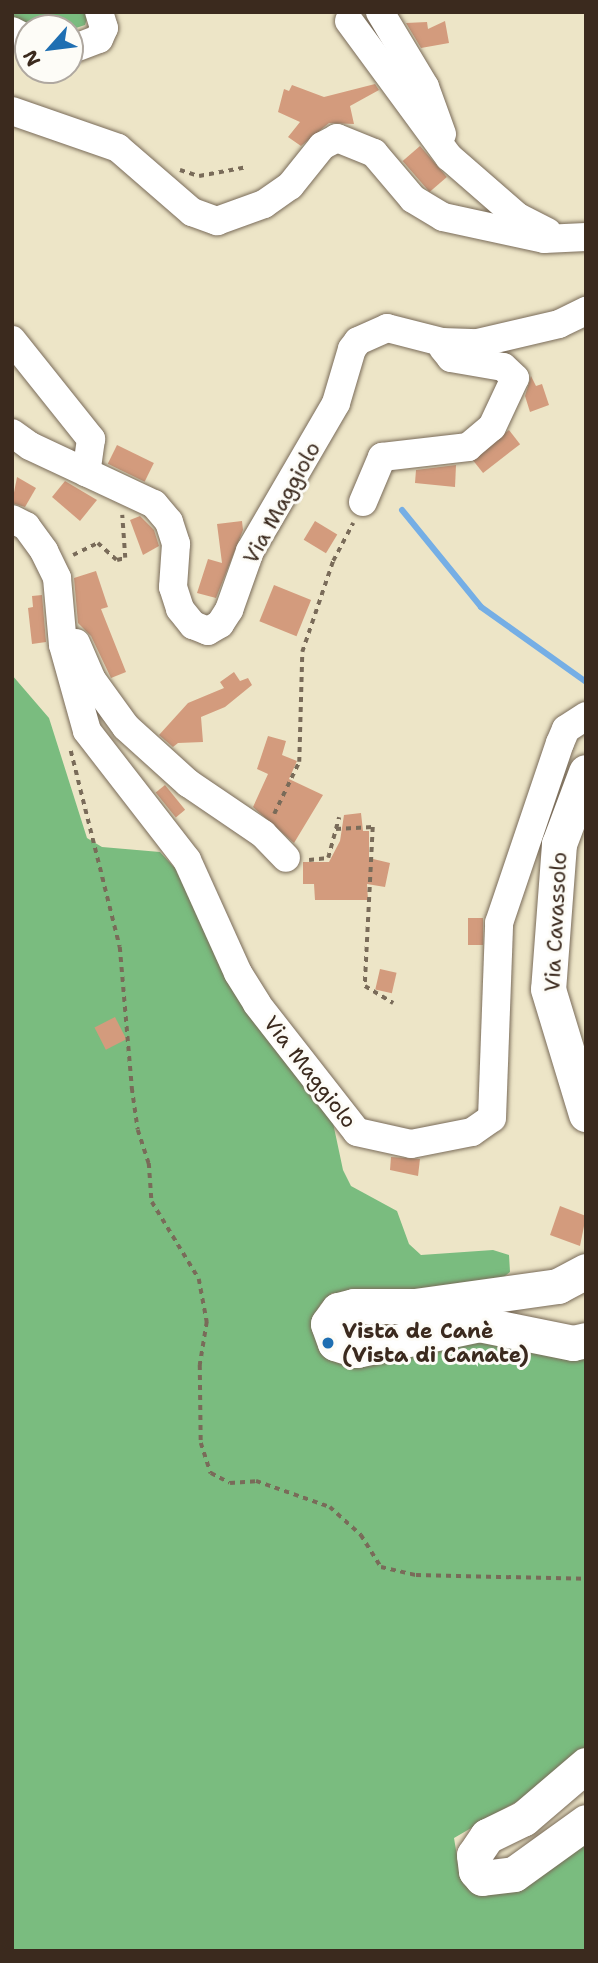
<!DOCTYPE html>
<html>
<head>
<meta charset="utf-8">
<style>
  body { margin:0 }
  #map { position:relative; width:598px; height:1963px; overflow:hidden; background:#ede5c7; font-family:"Shantell Sans",sans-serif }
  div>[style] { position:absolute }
  .forest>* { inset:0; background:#7abc7f }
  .stream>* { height:6px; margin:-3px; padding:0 3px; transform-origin:3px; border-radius:3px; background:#75aee5 }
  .building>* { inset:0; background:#d39b7d; transform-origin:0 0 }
  .path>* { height:3.5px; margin-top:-1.75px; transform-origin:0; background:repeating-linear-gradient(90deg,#796b59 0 5px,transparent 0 10px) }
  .roads { filter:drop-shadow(0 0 2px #796b59) drop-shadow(0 0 2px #796b59) }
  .minor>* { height:28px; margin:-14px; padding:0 14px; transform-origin:14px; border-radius:14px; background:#fff }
  .major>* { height:35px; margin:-17.5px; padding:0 17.5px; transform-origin:17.5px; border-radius:17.5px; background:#fff }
  .dots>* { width:19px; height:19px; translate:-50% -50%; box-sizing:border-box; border:4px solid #fdfcf7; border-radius:50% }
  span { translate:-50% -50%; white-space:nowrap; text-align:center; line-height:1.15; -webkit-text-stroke:6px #fdfcf7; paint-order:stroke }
  .street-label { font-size:21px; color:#3b2a1e }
  .poi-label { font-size:21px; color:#3b2a1e; font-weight:700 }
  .left { translate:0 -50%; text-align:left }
  .frame { position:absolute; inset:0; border:14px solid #3b2a1e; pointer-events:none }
  .north { position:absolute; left:14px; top:14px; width:70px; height:70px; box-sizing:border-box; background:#fdfcf7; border:2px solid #afa8a0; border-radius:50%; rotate:242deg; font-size:19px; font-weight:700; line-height:28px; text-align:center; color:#3b2a1e }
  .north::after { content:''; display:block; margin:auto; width:24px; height:32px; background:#1f6fb2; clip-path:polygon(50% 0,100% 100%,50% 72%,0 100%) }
</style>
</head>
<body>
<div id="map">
  <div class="forest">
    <i style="clip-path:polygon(12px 12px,88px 12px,89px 13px,85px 25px,70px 30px,29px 28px,12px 21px)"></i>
    <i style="clip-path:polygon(12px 675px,49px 718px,87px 838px,102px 847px,160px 852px,184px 878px,332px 1118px,343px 1170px,351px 1186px,397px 1211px,409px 1244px,421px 1255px,493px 1250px,509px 1255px,510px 1272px,496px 1283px,387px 1293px,332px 1293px,320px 1305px,318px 1341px,481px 1336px,586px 1351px,586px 1748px,561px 1776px,454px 1838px,460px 1874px,492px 1894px,536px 1879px,586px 1842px,586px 1951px,12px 1951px)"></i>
  </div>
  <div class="stream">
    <i style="left:402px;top:510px;width:125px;rotate:50.8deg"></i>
    <i style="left:481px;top:607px;width:129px;rotate:35.5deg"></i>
  </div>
  <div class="building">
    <i style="clip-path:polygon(445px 21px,449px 43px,421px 48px,406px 23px,427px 22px,428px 29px)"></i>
    <i style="clip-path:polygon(375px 84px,379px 90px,350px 106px,354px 124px,329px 123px,301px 146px,288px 137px,300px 122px,278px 112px,284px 89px,289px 91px,292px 85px,324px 97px)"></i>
    <i style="left:420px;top:146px;width:41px;height:23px;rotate:49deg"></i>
    <i style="clip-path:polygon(531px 376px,536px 386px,542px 384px,549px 405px,530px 412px,525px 396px)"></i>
    <i style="left:509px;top:430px;width:18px;height:47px;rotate:52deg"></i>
    <i style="left:117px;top:445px;width:41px;height:21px;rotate:26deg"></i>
    <i style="clip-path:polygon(456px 465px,455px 487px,415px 483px,416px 470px)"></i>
    <i style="clip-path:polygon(17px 477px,36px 488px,25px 507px,12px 503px)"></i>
    <i style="clip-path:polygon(65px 481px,97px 500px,80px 521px,52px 497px)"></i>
    <i style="clip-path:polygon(140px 516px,154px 530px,159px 546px,143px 555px,130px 520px)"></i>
    <i style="clip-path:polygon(242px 521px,243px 530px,216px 598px,197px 593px,208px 559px,222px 563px,217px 524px)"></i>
    <i style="left:315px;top:521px;width:26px;height:22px;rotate:31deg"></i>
    <i style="clip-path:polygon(96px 571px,108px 607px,101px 609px,126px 672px,111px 678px,91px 636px,78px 623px,74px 578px)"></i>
    <i style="left:274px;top:585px;width:40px;height:39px;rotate:22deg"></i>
    <i style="clip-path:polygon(42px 595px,46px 642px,32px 644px,28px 608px,33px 607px,32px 596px)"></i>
    <i style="clip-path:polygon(234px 672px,240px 681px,248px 678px,252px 685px,225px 707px,201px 717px,203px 742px,178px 743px,173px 747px,159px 735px,188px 703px,224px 688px,220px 682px)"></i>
    <i style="clip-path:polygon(268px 736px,286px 741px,282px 755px,297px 761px,289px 779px,323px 795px,294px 843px,253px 807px,268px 774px,257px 769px)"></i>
    <i style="left:165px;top:785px;width:32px;height:12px;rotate:51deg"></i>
    <i style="clip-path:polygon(361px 813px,363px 831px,369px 831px,369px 858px,390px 863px,385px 887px,367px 884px,368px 900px,315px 900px,314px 884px,303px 884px,303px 862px,329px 862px,340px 841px,344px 815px)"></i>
    <i style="left:468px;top:918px;width:15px;height:27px"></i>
    <i style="left:380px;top:969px;width:17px;height:21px;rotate:13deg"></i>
    <i style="left:115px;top:1017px;width:25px;height:23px;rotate:63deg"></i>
    <i style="clip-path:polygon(391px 1157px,420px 1159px,418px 1176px,390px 1170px)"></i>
    <i style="clip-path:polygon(560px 1206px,586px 1216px,580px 1246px,550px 1235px)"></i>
  </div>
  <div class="path">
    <i style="left:180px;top:170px;width:20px;rotate:18deg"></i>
    <i style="left:199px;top:176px;width:49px;rotate:-10.6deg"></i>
    <i style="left:73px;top:555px;width:28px;rotate:-26deg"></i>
    <i style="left:98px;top:543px;width:25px;rotate:42deg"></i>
    <i style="left:117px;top:560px;width:8px;rotate:-14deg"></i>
    <i style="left:125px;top:558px;width:43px;rotate:-94deg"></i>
    <i style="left:71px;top:751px;width:202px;rotate:76deg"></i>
    <i style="left:120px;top:947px;width:142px;rotate:85.1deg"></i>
    <i style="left:132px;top:1088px;width:42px;rotate:81.9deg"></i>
    <i style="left:138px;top:1130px;width:35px;rotate:72deg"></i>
    <i style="left:149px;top:1163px;width:39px;rotate:86deg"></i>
    <i style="left:152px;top:1202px;width:90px;rotate:58.6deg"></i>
    <i style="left:199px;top:1279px;width:44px;rotate:79.5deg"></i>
    <i style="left:207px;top:1322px;width:44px;rotate:99.2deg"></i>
    <i style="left:200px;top:1365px;width:78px;rotate:89.3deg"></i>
    <i style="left:201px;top:1443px;width:32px;rotate:72deg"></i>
    <i style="left:211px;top:1473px;width:21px;rotate:28deg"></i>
    <i style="left:230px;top:1483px;width:26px;rotate:-4deg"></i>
    <i style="left:256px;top:1481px;width:78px;rotate:19.4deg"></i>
    <i style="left:330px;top:1507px;width:42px;rotate:42.1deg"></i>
    <i style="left:361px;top:1535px;width:38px;rotate:58deg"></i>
    <i style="left:381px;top:1567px;width:36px;rotate:13deg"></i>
    <i style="left:416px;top:1575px;width:170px;rotate:1.3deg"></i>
    <i style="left:274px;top:814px;width:58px;rotate:-64.3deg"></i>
    <i style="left:299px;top:762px;width:110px;rotate:-88.4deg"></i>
    <i style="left:302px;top:652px;width:96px;rotate:-71.2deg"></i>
    <i style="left:333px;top:561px;width:43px;rotate:-62.2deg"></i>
    <i style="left:336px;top:829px;width:37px;rotate:-3deg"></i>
    <i style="left:373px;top:827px;width:159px;rotate:92.9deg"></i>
    <i style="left:365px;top:986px;width:33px;rotate:31deg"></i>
    <i style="left:309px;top:860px;width:19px;rotate:-6deg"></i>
    <i style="left:328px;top:858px;width:42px;rotate:-75deg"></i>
  </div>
  <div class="roads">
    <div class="minor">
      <i style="left:380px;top:12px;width:87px;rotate:59deg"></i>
      <i style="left:425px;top:87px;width:50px;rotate:70.1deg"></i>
      <i style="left:349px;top:21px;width:169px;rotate:53.7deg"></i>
      <i style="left:449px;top:157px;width:91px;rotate:41deg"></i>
      <i style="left:518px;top:217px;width:33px;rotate:27deg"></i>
      <i style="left:12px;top:31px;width:18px;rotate:27deg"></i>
      <i style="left:70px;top:50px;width:31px;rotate:-21deg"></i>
      <i style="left:99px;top:39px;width:12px;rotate:-66deg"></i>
      <i style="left:104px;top:28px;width:17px;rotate:-107deg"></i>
      <i style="left:12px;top:111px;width:112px;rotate:19.2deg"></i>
      <i style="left:118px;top:148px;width:98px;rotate:40.9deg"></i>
      <i style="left:192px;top:212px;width:27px;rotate:20deg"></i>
      <i style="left:217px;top:221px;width:50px;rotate:-19.9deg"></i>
      <i style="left:264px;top:204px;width:32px;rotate:-35deg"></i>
      <i style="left:290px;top:186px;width:51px;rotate:-51.3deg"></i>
      <i style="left:322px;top:146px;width:17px;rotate:-28deg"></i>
      <i style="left:337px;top:138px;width:40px;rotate:22deg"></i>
      <i style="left:374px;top:153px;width:60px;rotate:49.7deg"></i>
      <i style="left:413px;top:199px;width:35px;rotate:31deg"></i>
      <i style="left:443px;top:217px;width:103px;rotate:12.3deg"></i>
      <i style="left:544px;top:239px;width:42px;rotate:-2.7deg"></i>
      <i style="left:12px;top:340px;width:127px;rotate:51.4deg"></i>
      <i style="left:91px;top:439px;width:34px;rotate:98deg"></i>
      <i style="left:12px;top:433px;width:22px;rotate:36deg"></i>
      <i style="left:30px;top:446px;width:137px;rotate:25.1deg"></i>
      <i style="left:154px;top:504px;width:23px;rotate:50deg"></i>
      <i style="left:169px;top:522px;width:23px;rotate:72deg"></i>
      <i style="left:176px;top:544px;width:43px;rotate:94deg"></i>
      <i style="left:173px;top:587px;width:23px;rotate:72deg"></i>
      <i style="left:180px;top:609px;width:21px;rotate:51deg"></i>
      <i style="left:193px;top:625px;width:16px;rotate:22deg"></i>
      <i style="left:208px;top:631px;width:14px;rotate:-30deg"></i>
      <i style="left:220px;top:624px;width:17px;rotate:-57deg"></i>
      <i style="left:229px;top:610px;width:63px;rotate:-70.4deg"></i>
      <i style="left:250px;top:551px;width:171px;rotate:-59.8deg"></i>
      <i style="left:336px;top:403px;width:56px;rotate:-73.5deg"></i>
      <i style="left:352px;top:349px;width:10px;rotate:-53deg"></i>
      <i style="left:358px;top:341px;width:32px;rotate:-24deg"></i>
      <i style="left:387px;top:328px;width:57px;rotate:14.3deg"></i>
      <i style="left:442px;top:342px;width:36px;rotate:2deg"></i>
      <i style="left:478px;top:343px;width:83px;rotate:-13.2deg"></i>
      <i style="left:559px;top:324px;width:30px;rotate:-26deg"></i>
      <i style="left:363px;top:502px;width:49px;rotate:-67.1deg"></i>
      <i style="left:382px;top:457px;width:87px;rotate:-6.6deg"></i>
      <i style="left:468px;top:447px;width:31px;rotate:-40deg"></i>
      <i style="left:492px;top:427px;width:54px;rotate:-64.9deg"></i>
      <i style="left:515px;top:378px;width:16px;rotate:-137deg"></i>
      <i style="left:503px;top:367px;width:53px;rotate:-170.2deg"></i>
      <i style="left:451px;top:358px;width:13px;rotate:-129deg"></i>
      <i style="left:12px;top:519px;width:16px;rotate:27deg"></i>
      <i style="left:26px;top:526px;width:31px;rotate:54deg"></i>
      <i style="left:44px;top:551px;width:30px;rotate:64deg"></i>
      <i style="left:57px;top:578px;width:67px;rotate:84.9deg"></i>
      <i style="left:63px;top:645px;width:89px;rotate:74.4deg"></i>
      <i style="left:87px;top:731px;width:163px;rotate:52.2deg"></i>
      <i style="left:187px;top:860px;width:124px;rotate:65.7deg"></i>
      <i style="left:238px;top:973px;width:36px;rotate:58deg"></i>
      <i style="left:257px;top:1004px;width:162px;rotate:52deg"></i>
      <i style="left:357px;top:1132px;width:55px;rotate:12.5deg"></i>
      <i style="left:411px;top:1144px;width:62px;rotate:-11.1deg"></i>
      <i style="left:472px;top:1132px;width:24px;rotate:-35deg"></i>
      <i style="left:492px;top:1118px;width:195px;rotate:-87.9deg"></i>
      <i style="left:499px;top:923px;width:190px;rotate:-71.3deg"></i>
      <i style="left:560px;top:743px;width:15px;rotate:-67deg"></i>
      <i style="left:566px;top:729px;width:24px;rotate:-33deg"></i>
      <i style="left:76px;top:643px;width:40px;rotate:66.6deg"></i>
      <i style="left:92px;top:680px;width:58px;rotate:54.1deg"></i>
      <i style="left:126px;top:727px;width:84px;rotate:42.1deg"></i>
      <i style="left:188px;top:783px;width:91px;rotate:34.2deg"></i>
      <i style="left:263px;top:834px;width:33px;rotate:46deg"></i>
    </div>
    <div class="major">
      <i style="left:586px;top:772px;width:77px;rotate:110.6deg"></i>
      <i style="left:559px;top:844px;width:145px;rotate:94.3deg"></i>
      <i style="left:548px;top:989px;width:131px;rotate:73.1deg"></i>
      <i style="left:586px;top:1271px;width:32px;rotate:152deg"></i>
      <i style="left:558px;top:1286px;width:143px;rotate:172deg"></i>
      <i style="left:416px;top:1306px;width:62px;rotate:180deg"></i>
      <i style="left:354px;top:1306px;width:16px;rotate:166deg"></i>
      <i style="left:338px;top:1310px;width:17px;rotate:126deg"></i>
      <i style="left:328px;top:1324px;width:20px;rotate:70deg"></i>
      <i style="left:335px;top:1343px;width:23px;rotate:18deg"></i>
      <i style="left:357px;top:1350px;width:125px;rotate:-12deg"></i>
      <i style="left:479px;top:1324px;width:96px;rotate:11.4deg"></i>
      <i style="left:573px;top:1343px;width:13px;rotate:-13deg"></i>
      <i style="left:586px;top:1765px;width:82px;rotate:139.5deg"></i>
      <i style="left:524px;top:1818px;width:41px;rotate:154.1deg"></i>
      <i style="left:487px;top:1836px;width:23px;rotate:124deg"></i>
      <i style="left:474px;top:1855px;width:16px;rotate:83deg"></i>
      <i style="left:476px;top:1871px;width:9px;rotate:49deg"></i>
      <i style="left:482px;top:1878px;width:32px;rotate:-7deg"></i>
      <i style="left:514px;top:1874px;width:89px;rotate:-35.8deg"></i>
    </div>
  </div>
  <div class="dots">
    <i style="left:328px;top:1343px;background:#1f6fb2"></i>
  </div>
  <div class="street-label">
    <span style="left:282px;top:503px;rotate:-61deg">Via Maggiolo</span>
    <span style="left:556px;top:922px;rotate:-87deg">Via Cavassolo</span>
    <span style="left:310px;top:1072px;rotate:52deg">Via Maggiolo</span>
  </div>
  <div class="poi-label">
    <span class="left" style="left:342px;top:1343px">Vista de Canè<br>(Vista di Canate)</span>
  </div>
  <div class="frame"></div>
  <div class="north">N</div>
</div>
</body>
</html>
